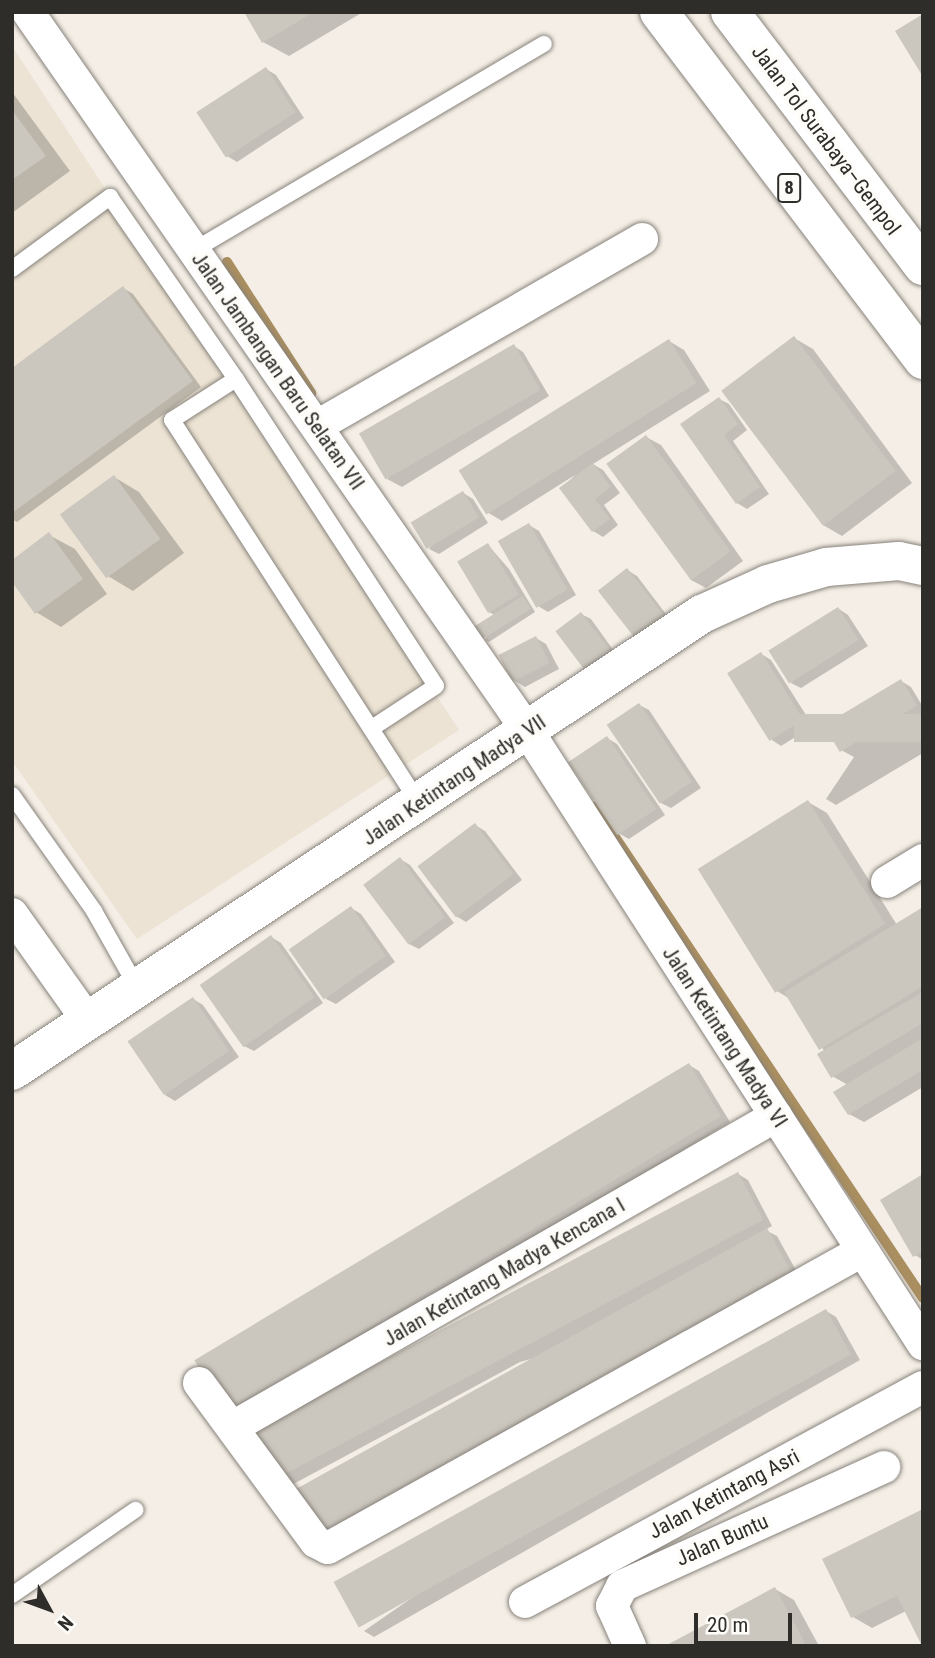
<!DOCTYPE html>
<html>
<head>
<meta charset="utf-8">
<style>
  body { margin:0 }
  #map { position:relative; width:935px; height:1658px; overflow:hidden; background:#f4eee6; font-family:"Roboto Condensed",sans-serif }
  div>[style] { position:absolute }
  .built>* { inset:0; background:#ece3d4 }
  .shadow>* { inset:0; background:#0003 }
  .stream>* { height:10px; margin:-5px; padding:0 5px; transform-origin:5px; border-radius:5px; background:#a98e60 }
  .building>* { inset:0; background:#cbc6be; transform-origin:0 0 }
  .roads { filter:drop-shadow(0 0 2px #87827b) drop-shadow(0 0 2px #87827b) }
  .service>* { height:16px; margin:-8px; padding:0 8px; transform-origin:8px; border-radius:8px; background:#fff }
  .minor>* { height:32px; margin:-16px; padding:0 16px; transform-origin:16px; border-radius:16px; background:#fff }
  .tertiary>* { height:38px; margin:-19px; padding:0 19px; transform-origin:19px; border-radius:19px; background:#fff }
  .motorway>* { height:38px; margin:-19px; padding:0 19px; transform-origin:19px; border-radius:19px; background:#fff }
  span { translate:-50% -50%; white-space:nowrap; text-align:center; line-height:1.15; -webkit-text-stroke:7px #fefcf9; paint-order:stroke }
  .shield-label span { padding:2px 5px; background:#fefcf9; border:2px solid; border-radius:5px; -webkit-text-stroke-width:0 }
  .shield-label { font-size:19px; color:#2f2d2a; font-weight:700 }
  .street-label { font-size:21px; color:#2f2d2a }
  .frame { position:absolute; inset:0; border:14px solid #2f2d2a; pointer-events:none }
  .north { position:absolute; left:14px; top:1574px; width:70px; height:70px; -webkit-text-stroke:5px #fefcf9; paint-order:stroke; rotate:131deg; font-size:19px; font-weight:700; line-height:28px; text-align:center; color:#2f2d2a }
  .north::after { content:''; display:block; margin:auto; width:24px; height:32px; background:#2f2d2a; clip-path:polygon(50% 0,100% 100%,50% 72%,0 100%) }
  .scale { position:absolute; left:694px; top:1613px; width:98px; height:32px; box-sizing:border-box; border:4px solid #2f2d2a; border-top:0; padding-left:9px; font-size:21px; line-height:24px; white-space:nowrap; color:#2f2d2a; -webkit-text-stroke:5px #fefcf9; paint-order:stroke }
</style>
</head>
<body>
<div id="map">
  <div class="built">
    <i style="clip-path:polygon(12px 46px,459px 730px,137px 939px,12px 761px)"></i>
  </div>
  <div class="shadow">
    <i style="clip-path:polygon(246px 12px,363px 12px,289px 56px,263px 42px)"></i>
    <i style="clip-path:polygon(266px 69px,276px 75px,304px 118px,237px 162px,227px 156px)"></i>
    <i style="clip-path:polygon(12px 92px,70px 171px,12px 213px)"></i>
    <i style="clip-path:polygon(123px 288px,133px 294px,201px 387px,17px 522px,12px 519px,12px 370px)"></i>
    <i style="clip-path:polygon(794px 338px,813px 349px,912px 483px,842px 536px,823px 525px)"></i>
    <i style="clip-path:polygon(669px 341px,684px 350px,710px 391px,593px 464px,603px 470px,620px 493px,604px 505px,618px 525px,603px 537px,593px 531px,562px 488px,575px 475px,502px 521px,487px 512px)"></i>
    <i style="clip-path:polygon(514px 346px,523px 352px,549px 396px,402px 487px,387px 479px)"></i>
    <i style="clip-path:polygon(719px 399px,729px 404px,747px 430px,733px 441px,769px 494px,747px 509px,737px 503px,683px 424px)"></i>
    <i style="clip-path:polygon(646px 437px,661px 445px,743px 561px,706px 588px,691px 580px)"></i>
    <i style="clip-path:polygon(114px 477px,139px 492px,184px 553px,133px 591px,108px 576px)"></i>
    <i style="clip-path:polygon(463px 493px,473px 499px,488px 523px,439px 554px,429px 549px)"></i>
    <i style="clip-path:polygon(529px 525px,539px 531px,576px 595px,548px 612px,538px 606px)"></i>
    <i style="clip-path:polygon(49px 535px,75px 549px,107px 594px,61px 627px,36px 612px)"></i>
    <i style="clip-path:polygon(488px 545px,509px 569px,535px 612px,489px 642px,485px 640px,496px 616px,489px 612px)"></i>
    <i style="clip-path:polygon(627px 570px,637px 576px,675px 626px,638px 641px)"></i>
    <i style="clip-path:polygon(839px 609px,848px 615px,868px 646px,801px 688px,791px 683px)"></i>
    <i style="clip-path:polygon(581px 614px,591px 619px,624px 665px,601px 682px)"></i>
    <i style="clip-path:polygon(536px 638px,546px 644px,559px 669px,525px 687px,515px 681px)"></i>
    <i style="clip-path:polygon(761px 654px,771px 660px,813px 726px,781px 746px,772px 740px,730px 674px)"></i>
    <i style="clip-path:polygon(901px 681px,911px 687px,923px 707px,923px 753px,836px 805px,826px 799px,854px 757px,841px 750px)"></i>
    <i style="clip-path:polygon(639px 705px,649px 710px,701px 788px,671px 808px,661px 803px)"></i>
    <i style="clip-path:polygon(607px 738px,617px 744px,665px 815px,629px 839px,620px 834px)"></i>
    <i style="clip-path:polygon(808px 802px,827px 813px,897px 925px,923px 909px,923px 1087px,864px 1122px,849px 1114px,848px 1085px,832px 1076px,825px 1052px,790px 999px,777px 991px)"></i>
    <i style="clip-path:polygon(475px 825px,485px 831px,522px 880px,466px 922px,456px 916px)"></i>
    <i style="clip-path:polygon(400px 859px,410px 865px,454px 923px,419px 949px,409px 944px)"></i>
    <i style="clip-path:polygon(351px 908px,361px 914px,395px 962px,336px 1004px,326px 999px)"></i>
    <i style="clip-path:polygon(271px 937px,281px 943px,323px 1003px,254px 1051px,244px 1046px)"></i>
    <i style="clip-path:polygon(193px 999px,203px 1005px,239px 1057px,175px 1101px,165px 1095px)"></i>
    <i style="clip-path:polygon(689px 1065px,699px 1071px,730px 1122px,241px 1421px)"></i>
    <i style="clip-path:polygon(738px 1174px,748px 1180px,772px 1226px,765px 1230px,777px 1236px,803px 1283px,520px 1362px,286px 1488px,252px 1436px)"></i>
    <i style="clip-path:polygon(923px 1176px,923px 1260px,915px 1255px)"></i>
    <i style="clip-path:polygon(826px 1311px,836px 1317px,860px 1360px,374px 1637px,364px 1631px)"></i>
    <i style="clip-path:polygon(923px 1511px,906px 1611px,872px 1628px,853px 1617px)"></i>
    <i style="clip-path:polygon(775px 1589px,794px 1600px,819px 1646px,669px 1646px)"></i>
  </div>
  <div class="stream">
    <i style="left:227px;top:262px;width:156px;rotate:57.3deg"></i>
    <i style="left:595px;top:807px;width:590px;rotate:56.26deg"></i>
  </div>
  <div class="building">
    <i style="clip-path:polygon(244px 12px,314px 12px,262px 43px)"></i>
    <i style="clip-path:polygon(923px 14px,923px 77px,895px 31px)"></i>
    <i style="left:266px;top:67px;width:54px;height:83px;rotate:57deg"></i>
    <i style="clip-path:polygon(12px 110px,46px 156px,12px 180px)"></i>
    <i style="clip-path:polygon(123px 286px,193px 381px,12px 513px,12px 368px)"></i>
    <i style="left:794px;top:336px;width:169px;height:91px;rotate:53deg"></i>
    <i style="left:669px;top:339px;width:52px;height:248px;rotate:58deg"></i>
    <i style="left:514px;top:344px;width:53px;height:179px;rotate:60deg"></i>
    <i style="clip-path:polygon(719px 397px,738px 424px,724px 435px,760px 487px,736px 504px,680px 424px)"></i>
    <i style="left:646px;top:435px;width:144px;height:49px;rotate:54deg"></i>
    <i style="clip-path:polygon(593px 463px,611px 487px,595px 499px,610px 519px,592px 532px,559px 488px)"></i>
    <i style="left:114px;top:475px;width:79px;height:67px;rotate:54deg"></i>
    <i style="left:463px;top:491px;width:31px;height:61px;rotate:59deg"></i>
    <i style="left:529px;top:523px;width:77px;height:36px;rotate:60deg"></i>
    <i style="clip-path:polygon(49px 532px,83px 579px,35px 614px,12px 582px,12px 560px)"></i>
    <i style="left:488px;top:543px;width:60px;height:36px;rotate:59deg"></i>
    <i style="left:627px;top:568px;width:66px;height:37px;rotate:52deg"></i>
    <i style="left:523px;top:596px;width:15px;height:59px;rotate:58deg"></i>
    <i style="left:838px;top:607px;width:39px;height:82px;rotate:58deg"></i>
    <i style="left:581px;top:612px;width:58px;height:32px;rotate:53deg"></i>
    <i style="left:536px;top:636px;width:30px;height:42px;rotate:63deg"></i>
    <i style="left:761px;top:652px;width:80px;height:40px;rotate:58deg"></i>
    <i style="left:901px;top:679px;width:31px;height:90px;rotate:59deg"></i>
    <i style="left:639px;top:703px;width:95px;height:39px;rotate:56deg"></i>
    <i style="left:923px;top:714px;width:28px;height:129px;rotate:90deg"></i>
    <i style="left:607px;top:736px;width:88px;height:47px;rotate:56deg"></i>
    <i style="left:808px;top:800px;width:146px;height:130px;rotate:58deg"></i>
    <i style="left:475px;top:823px;width:64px;height:72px;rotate:53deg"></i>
    <i style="left:400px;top:857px;width:75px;height:46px;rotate:53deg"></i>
    <i style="left:351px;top:906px;width:61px;height:76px;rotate:55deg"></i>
    <i style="clip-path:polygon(923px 907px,923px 986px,819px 1050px,784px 992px)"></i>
    <i style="left:271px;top:935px;width:76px;height:87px;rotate:55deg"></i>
    <i style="clip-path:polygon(923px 992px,923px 1023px,831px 1078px,817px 1054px)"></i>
    <i style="left:193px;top:997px;width:65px;height:79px;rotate:56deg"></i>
    <i style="clip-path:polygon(923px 1038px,923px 1070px,848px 1115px,833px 1092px)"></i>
    <i style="left:689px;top:1063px;width:62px;height:577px;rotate:59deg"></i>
    <i style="left:738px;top:1172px;width:54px;height:554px;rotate:62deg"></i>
    <i style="clip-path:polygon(923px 1174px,923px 1251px,913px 1257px,880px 1200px)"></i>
    <i style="left:767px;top:1228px;width:56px;height:541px;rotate:61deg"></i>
    <i style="left:826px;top:1309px;width:52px;height:563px;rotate:61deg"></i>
    <i style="clip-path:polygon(923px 1509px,923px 1646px,922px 1646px,897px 1596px,851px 1618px,822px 1559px)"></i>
    <i style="clip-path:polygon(775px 1587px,805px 1643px,800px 1646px,665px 1646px)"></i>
  </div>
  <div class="roads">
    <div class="service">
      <i style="left:194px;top:250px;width:406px;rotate:-30.5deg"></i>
      <i style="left:12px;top:269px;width:122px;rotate:-36.3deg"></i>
      <i style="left:110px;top:197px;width:221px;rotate:55.3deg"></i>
      <i style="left:236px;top:379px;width:366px;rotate:56.9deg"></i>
      <i style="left:436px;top:686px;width:77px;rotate:146.7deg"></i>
      <i style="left:236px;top:379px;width:76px;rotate:147.4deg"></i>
      <i style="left:172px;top:420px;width:454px;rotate:57.2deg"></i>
      <i style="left:12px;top:795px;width:142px;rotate:54.7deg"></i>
      <i style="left:94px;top:911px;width:90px;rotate:60.6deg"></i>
      <i style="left:12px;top:1595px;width:150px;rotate:-34.6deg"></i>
    </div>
    <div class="minor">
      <i style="left:28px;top:12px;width:874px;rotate:55.2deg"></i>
      <i style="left:527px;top:730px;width:731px;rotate:57.18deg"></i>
      <i style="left:317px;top:426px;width:375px;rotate:-29.9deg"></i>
      <i style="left:887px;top:882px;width:42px;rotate:-31.4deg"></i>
      <i style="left:12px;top:914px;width:131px;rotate:54.6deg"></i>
      <i style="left:199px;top:1383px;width:197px;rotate:53.7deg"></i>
      <i style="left:316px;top:1542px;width:13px;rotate:27deg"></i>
      <i style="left:328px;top:1548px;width:611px;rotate:-29.08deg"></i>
      <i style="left:233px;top:1427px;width:626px;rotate:-29.8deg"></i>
      <i style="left:525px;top:1602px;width:452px;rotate:-28.4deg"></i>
      <i style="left:630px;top:1646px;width:44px;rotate:-114.2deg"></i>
      <i style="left:612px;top:1606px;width:22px;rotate:-63deg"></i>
      <i style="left:622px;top:1586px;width:288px;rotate:-24.4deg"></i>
    </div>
    <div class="tertiary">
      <i style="left:12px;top:1071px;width:828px;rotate:-33.52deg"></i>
      <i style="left:702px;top:614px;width:72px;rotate:-24.4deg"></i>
      <i style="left:768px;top:584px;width:60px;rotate:-16.3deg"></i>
      <i style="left:826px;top:567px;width:73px;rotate:-4.7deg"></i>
      <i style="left:899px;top:561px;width:25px;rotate:12deg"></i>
    </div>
    <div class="motorway">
      <i style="left:659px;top:12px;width:437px;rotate:52.8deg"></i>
      <i style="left:730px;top:12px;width:319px;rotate:52.8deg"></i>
    </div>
  </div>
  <div class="shield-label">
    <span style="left:789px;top:188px">8</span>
  </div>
  <div class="street-label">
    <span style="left:826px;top:140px;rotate:53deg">Jalan Tol Surabaya–Gempol</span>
    <span style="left:278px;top:371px;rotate:55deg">Jalan Jambangan Baru Selatan VII</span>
    <span style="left:454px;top:780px;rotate:-34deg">Jalan Ketintang Madya VII</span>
    <span style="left:725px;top:1037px;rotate:57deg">Jalan Ketintang Madya VI</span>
    <span style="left:504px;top:1272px;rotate:-30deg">Jalan Ketintang Madya Kencana I</span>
    <span style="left:724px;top:1494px;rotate:-28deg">Jalan Ketintang Asri</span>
    <span style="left:722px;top:1540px;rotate:-24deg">Jalan Buntu</span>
  </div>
  <div class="frame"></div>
  <div class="north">N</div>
  <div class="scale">20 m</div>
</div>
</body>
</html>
